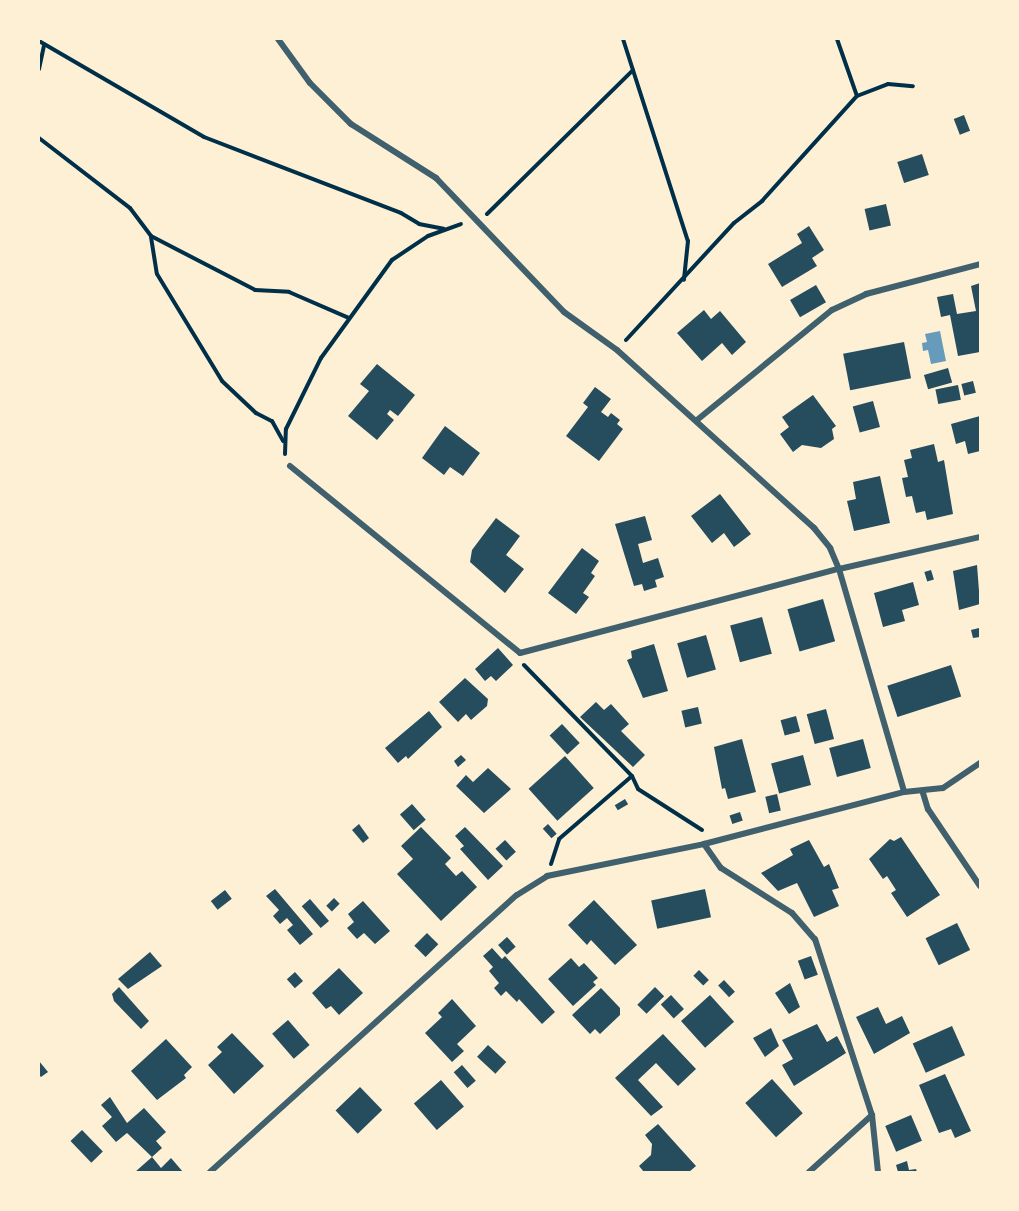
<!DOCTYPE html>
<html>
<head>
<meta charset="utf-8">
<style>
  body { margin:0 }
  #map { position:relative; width:1019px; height:1211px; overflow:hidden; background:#fdf0d5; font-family:"Alegreya Sans",sans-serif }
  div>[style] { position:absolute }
  .water>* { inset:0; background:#669bbc }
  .building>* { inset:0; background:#264d5e; transform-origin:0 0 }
  .path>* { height:4px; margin:-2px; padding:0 2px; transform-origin:2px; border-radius:2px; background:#003049 }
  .minor>* { height:6px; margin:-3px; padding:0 3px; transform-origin:3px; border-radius:3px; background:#3f606c }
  span { translate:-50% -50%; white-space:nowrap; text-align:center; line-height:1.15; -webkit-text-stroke:5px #fdf0d5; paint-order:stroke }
  .frame { position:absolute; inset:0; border:40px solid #fdf0d5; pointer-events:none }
</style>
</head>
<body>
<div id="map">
  <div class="water">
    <i style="clip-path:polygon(940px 331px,946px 361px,931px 364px,928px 350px,923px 351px,922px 343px,927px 342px,925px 334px)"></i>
  </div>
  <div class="building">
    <i style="left:964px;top:115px;width:17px;height:11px;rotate:69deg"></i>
    <i style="left:922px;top:154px;width:22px;height:26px;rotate:72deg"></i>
    <i style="left:886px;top:204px;width:22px;height:22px;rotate:77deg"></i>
    <i style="clip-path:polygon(809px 226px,824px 250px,812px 258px,817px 266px,782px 287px,768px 264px,802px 243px,797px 234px)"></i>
    <i style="clip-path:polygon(980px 283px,980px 352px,958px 356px,950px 315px,941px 317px,937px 297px,953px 294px,957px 314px,976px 311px,971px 286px)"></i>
    <i style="left:816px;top:285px;width:20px;height:30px;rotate:60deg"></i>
    <i style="clip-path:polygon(704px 310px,711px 319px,720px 311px,746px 342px,732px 355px,722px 343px,702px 361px,677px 333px)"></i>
    <i style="left:904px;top:342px;width:37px;height:62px;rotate:79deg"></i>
    <i style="clip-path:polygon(377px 364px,415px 395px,398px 416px,390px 410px,387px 414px,394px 420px,377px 440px,348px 416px,369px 391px,360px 384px)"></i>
    <i style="left:948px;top:368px;width:15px;height:25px;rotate:74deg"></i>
    <i style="left:973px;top:381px;width:12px;height:12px;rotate:76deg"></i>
    <i style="left:958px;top:385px;width:15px;height:23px;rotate:79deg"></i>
    <i style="clip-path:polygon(595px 387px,611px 399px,601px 412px,608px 417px,611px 413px,620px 420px,617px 424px,623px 429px,599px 461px,566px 436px,588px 407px,583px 403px)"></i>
    <i style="clip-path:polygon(813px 395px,836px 426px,832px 429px,834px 439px,821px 448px,802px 445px,793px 452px,780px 434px,789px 427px,782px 417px)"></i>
    <i style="left:873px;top:401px;width:27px;height:21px;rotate:75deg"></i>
    <i style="clip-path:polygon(980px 416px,980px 451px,968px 454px,965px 441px,956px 444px,951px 424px)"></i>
    <i style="clip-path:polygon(445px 426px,480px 453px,463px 476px,450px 467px,444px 475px,422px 458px)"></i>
    <i style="clip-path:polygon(934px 444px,938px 462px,944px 460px,953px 514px,927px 520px,925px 511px,916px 513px,912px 496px,906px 497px,902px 478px,908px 477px,904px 460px,912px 458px,910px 450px)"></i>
    <i style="clip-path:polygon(880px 476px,890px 523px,854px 531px,847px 501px,856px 499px,853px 482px)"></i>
    <i style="clip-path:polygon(720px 494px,751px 534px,734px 547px,724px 533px,712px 543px,691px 516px)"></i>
    <i style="clip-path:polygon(645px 516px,652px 540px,638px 544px,643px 563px,658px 558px,664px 577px,655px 580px,657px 587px,644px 591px,642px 584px,634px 586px,615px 524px)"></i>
    <i style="clip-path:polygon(496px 518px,520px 536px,506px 555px,524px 569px,505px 593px,470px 562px,472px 550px)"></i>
    <i style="clip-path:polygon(582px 548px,599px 561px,591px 573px,595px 576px,583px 593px,589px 597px,576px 614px,548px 593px)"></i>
    <i style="clip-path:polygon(977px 565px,980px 604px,959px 610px,953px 571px)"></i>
    <i style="left:931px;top:570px;width:10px;height:7px;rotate:73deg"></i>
    <i style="clip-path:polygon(913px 582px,919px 605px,902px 610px,905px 621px,883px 627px,874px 593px)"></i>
    <i style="left:823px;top:599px;width:44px;height:37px;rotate:74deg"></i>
    <i style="left:762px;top:617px;width:38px;height:33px;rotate:75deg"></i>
    <i style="clip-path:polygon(979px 628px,980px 637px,973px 638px,971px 630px)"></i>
    <i style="left:706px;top:635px;width:36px;height:30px;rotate:74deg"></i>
    <i style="clip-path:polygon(654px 644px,668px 691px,643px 698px,627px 660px,632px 658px,631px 651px)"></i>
    <i style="clip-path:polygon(498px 648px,513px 665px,496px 681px,491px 676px,485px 681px,475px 669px)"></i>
    <i style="left:951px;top:665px;width:33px;height:67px;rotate:72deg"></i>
    <i style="clip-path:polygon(465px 678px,488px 699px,487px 706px,471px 720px,466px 714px,458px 722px,439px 702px)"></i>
    <i style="clip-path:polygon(596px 702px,604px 710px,611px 704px,629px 724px,621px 731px,645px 755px,633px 767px,580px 717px)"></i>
    <i style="left:698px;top:707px;width:17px;height:17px;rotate:77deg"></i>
    <i style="left:826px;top:709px;width:31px;height:20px;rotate:75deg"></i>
    <i style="clip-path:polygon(429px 711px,442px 727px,408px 759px,406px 756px,398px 763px,385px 748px)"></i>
    <i style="left:796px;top:716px;width:16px;height:16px;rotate:75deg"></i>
    <i style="left:562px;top:724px;width:26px;height:17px;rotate:47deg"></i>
    <i style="clip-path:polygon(742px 739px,756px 792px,728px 799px,725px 788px,722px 789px,714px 747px)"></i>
    <i style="left:863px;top:739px;width:30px;height:35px;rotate:75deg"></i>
    <i style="clip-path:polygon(461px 755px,466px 760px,458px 767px,454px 761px)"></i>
    <i style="left:803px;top:755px;width:31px;height:33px;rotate:75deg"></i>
    <i style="left:565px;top:756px;width:43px;height:49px;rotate:48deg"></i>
    <i style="clip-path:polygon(488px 768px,511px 789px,484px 813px,456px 786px,466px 775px,473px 782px)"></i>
    <i style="left:777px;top:794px;width:17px;height:12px;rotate:77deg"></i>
    <i style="left:625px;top:799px;width:6px;height:12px;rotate:59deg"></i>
    <i style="left:412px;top:804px;width:21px;height:16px;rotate:49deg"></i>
    <i style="left:740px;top:812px;width:9px;height:11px;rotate:72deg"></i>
    <i style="clip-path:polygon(359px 824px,369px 838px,363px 843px,352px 830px)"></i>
    <i style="left:548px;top:824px;width:13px;height:7px;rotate:48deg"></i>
    <i style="clip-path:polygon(421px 827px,451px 858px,445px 864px,456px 876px,462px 871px,477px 887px,441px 921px,397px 874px,413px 859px,401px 846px)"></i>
    <i style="clip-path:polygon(465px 827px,503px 866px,488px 880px,460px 849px,464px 846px,455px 836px)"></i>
    <i style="clip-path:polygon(901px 837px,940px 895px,907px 917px,891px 893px,896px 890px,887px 876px,883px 879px,869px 859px,890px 839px,894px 841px)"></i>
    <i style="left:505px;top:840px;width:16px;height:13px;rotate:47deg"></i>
    <i style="clip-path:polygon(809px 840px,824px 867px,829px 864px,839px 888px,832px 890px,839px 906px,814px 917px,797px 883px,778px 891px,761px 873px,793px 855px,790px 849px)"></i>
    <i style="clip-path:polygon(275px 889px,313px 934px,300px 945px,287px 930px,293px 925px,287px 918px,280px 924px,273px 916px,279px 910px,266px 896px)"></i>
    <i style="left:705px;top:889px;width:29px;height:55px;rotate:78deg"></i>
    <i style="left:225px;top:890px;width:11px;height:18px;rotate:52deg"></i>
    <i style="left:334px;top:898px;width:8px;height:11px;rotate:45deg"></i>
    <i style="left:310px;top:899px;width:29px;height:11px;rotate:49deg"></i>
    <i style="clip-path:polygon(594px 900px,637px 945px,615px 965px,591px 940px,587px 945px,568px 925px)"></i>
    <i style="clip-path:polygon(363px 901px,390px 931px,375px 944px,364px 933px,357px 939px,347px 928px,354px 922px,348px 914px)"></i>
    <i style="left:957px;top:923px;width:30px;height:35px;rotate:64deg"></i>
    <i style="left:427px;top:933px;width:16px;height:18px;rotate:45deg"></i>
    <i style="left:507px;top:937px;width:13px;height:12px;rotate:48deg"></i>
    <i style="clip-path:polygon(492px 948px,502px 959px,505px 956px,555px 1012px,542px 1024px,519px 999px,517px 1002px,506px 991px,501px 996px,494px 988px,499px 983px,489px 971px,493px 967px,483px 956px)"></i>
    <i style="clip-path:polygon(150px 952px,162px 966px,128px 989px,118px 979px)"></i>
    <i style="left:811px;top:956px;width:20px;height:14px;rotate:70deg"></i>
    <i style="clip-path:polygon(571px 958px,579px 967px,584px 963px,598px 978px,593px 982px,596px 985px,573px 1006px,548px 979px)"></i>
    <i style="clip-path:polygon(339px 968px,363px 993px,339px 1015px,331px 1006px,326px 1009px,312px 993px)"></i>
    <i style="left:699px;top:970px;width:14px;height:8px;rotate:45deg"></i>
    <i style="left:295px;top:972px;width:12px;height:11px;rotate:48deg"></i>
    <i style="left:724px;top:980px;width:16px;height:8px;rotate:47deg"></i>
    <i style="clip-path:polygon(790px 983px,800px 1007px,789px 1014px,775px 993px)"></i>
    <i style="clip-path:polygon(119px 987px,149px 1021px,141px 1029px,114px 1001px,112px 994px)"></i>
    <i style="left:655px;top:987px;width:13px;height:25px;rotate:45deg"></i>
    <i style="clip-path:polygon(601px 988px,620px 1008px,620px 1015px,600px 1034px,595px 1029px,590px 1034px,572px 1015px)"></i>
    <i style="left:671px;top:995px;width:19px;height:14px;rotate:47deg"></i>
    <i style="left:710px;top:995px;width:36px;height:39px;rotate:48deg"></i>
    <i style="clip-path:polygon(452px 999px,476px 1026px,457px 1044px,464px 1051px,452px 1062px,425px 1033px,442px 1017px,438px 1013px)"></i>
    <i style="clip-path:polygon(878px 1007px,886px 1024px,902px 1016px,910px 1033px,874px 1054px,856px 1017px)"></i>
    <i style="left:288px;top:1020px;width:33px;height:21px;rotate:49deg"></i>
    <i style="clip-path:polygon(817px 1024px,827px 1042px,837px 1036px,846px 1053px,794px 1086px,782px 1065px,793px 1059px,782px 1040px)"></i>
    <i style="left:952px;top:1026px;width:32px;height:43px;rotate:66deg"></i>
    <i style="clip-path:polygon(771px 1028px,779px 1046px,765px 1057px,753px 1038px)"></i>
    <i style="clip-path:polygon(232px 1033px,264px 1066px,234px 1094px,208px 1065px,222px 1052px,217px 1047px)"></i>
    <i style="clip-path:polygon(663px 1034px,696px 1069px,678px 1086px,656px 1063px,638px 1080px,663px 1107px,651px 1116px,615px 1078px)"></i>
    <i style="clip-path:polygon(166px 1039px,192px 1067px,184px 1075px,186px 1078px,157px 1100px,131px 1071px)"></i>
    <i style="left:488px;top:1045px;width:25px;height:16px;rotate:43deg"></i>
    <i style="clip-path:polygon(39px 1061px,48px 1072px,41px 1077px,39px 1075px)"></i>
    <i style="left:462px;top:1065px;width:21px;height:11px;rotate:49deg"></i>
    <i style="clip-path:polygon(945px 1074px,971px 1131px,955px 1138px,951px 1129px,939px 1133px,919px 1085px)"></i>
    <i style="left:772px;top:1079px;width:46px;height:36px;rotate:48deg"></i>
    <i style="left:441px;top:1080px;width:35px;height:36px;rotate:49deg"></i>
    <i style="left:360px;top:1087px;width:32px;height:34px;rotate:46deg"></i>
    <i style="clip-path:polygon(110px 1097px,127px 1123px,144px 1108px,166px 1132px,156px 1141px,162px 1148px,152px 1157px,127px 1133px,116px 1142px,102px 1126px,112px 1117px,101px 1105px)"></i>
    <i style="left:911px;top:1115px;width:28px;height:28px;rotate:67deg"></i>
    <i style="clip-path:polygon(658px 1124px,696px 1166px,689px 1172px,644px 1172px,639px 1166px,651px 1155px,652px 1144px,645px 1135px)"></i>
    <i style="left:82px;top:1130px;width:30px;height:16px;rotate:46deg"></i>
    <i style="clip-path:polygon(152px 1157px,161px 1168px,171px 1158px,183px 1172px,135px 1172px)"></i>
    <i style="clip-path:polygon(907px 1161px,909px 1170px,916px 1169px,917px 1172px,898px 1172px,896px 1165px)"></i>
  </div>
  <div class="path">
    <i style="left:623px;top:39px;width:212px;rotate:72.2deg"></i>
    <i style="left:688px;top:241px;width:39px;rotate:96deg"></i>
    <i style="left:837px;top:39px;width:60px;rotate:70.7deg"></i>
    <i style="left:39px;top:41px;width:191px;rotate:30.2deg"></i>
    <i style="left:204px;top:137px;width:211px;rotate:21.1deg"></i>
    <i style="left:401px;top:213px;width:21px;rotate:31deg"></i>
    <i style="left:419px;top:224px;width:25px;rotate:11deg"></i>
    <i style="left:39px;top:69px;width:25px;rotate:-78deg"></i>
    <i style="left:39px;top:138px;width:115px;rotate:37.6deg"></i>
    <i style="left:130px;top:208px;width:35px;rotate:53deg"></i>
    <i style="left:151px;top:236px;width:117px;rotate:27.4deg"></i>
    <i style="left:255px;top:290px;width:34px;rotate:3deg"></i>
    <i style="left:289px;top:292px;width:65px;rotate:23.4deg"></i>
    <i style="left:487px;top:214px;width:205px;rotate:-44.6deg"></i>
    <i style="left:151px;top:237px;width:37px;rotate:81deg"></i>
    <i style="left:157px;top:274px;width:125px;rotate:58.7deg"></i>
    <i style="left:222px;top:381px;width:47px;rotate:43.3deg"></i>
    <i style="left:256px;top:413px;width:18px;rotate:27deg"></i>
    <i style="left:272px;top:421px;width:23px;rotate:61deg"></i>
    <i style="left:626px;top:340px;width:159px;rotate:-47.3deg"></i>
    <i style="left:734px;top:223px;width:36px;rotate:-38deg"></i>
    <i style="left:762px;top:201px;width:142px;rotate:-47.9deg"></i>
    <i style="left:857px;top:96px;width:33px;rotate:-21deg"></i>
    <i style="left:888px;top:84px;width:25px;rotate:5deg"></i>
    <i style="left:285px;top:454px;width:25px;rotate:-88deg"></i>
    <i style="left:286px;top:429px;width:79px;rotate:-63.8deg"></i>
    <i style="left:321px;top:358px;width:121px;rotate:-54.1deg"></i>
    <i style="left:392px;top:260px;width:43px;rotate:-33.7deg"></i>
    <i style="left:428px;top:236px;width:35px;rotate:-20deg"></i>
    <i style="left:524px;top:665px;width:155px;rotate:45.8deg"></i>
    <i style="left:632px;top:776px;width:14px;rotate:65deg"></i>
    <i style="left:638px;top:789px;width:76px;rotate:32.6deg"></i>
    <i style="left:551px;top:864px;width:26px;rotate:-72deg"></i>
    <i style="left:559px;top:839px;width:96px;rotate:-40.8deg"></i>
  </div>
  <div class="minor">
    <i style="left:278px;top:39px;width:54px;rotate:54deg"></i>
    <i style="left:310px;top:83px;width:58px;rotate:45deg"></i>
    <i style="left:351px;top:124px;width:101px;rotate:32.4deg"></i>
    <i style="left:436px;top:178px;width:185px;rotate:46.3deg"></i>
    <i style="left:564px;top:312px;width:65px;rotate:35.6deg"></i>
    <i style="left:617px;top:350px;width:266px;rotate:42.1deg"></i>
    <i style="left:814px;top:528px;width:26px;rotate:51deg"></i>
    <i style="left:830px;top:548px;width:23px;rotate:67deg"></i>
    <i style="left:839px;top:569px;width:232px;rotate:73.7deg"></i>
    <i style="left:697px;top:420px;width:174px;rotate:-39.2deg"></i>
    <i style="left:832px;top:310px;width:38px;rotate:-25deg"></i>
    <i style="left:866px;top:294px;width:118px;rotate:-14.7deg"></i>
    <i style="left:290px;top:466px;width:296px;rotate:39.1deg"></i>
    <i style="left:520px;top:653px;width:330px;rotate:-14.8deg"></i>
    <i style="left:839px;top:569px;width:145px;rotate:-12.8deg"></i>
    <i style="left:923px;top:793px;width:17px;rotate:73deg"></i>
    <i style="left:928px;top:809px;width:93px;rotate:56deg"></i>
    <i style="left:704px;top:844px;width:29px;rotate:55deg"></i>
    <i style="left:721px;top:868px;width:84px;rotate:32.4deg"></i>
    <i style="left:792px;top:913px;width:35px;rotate:49deg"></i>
    <i style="left:815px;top:939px;width:185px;rotate:72.1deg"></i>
    <i style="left:872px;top:1115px;width:57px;rotate:84deg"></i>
    <i style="left:210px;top:1172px;width:413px;rotate:-42.1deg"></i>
    <i style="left:517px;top:895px;width:36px;rotate:-32deg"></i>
    <i style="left:547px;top:876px;width:160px;rotate:-11.5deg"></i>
    <i style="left:704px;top:844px;width:207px;rotate:-14.6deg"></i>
    <i style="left:904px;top:792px;width:39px;rotate:-6deg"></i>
    <i style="left:943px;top:788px;width:45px;rotate:-34deg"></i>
    <i style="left:809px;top:1172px;width:85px;rotate:-42.1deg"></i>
  </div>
  <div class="frame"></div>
</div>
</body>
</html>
